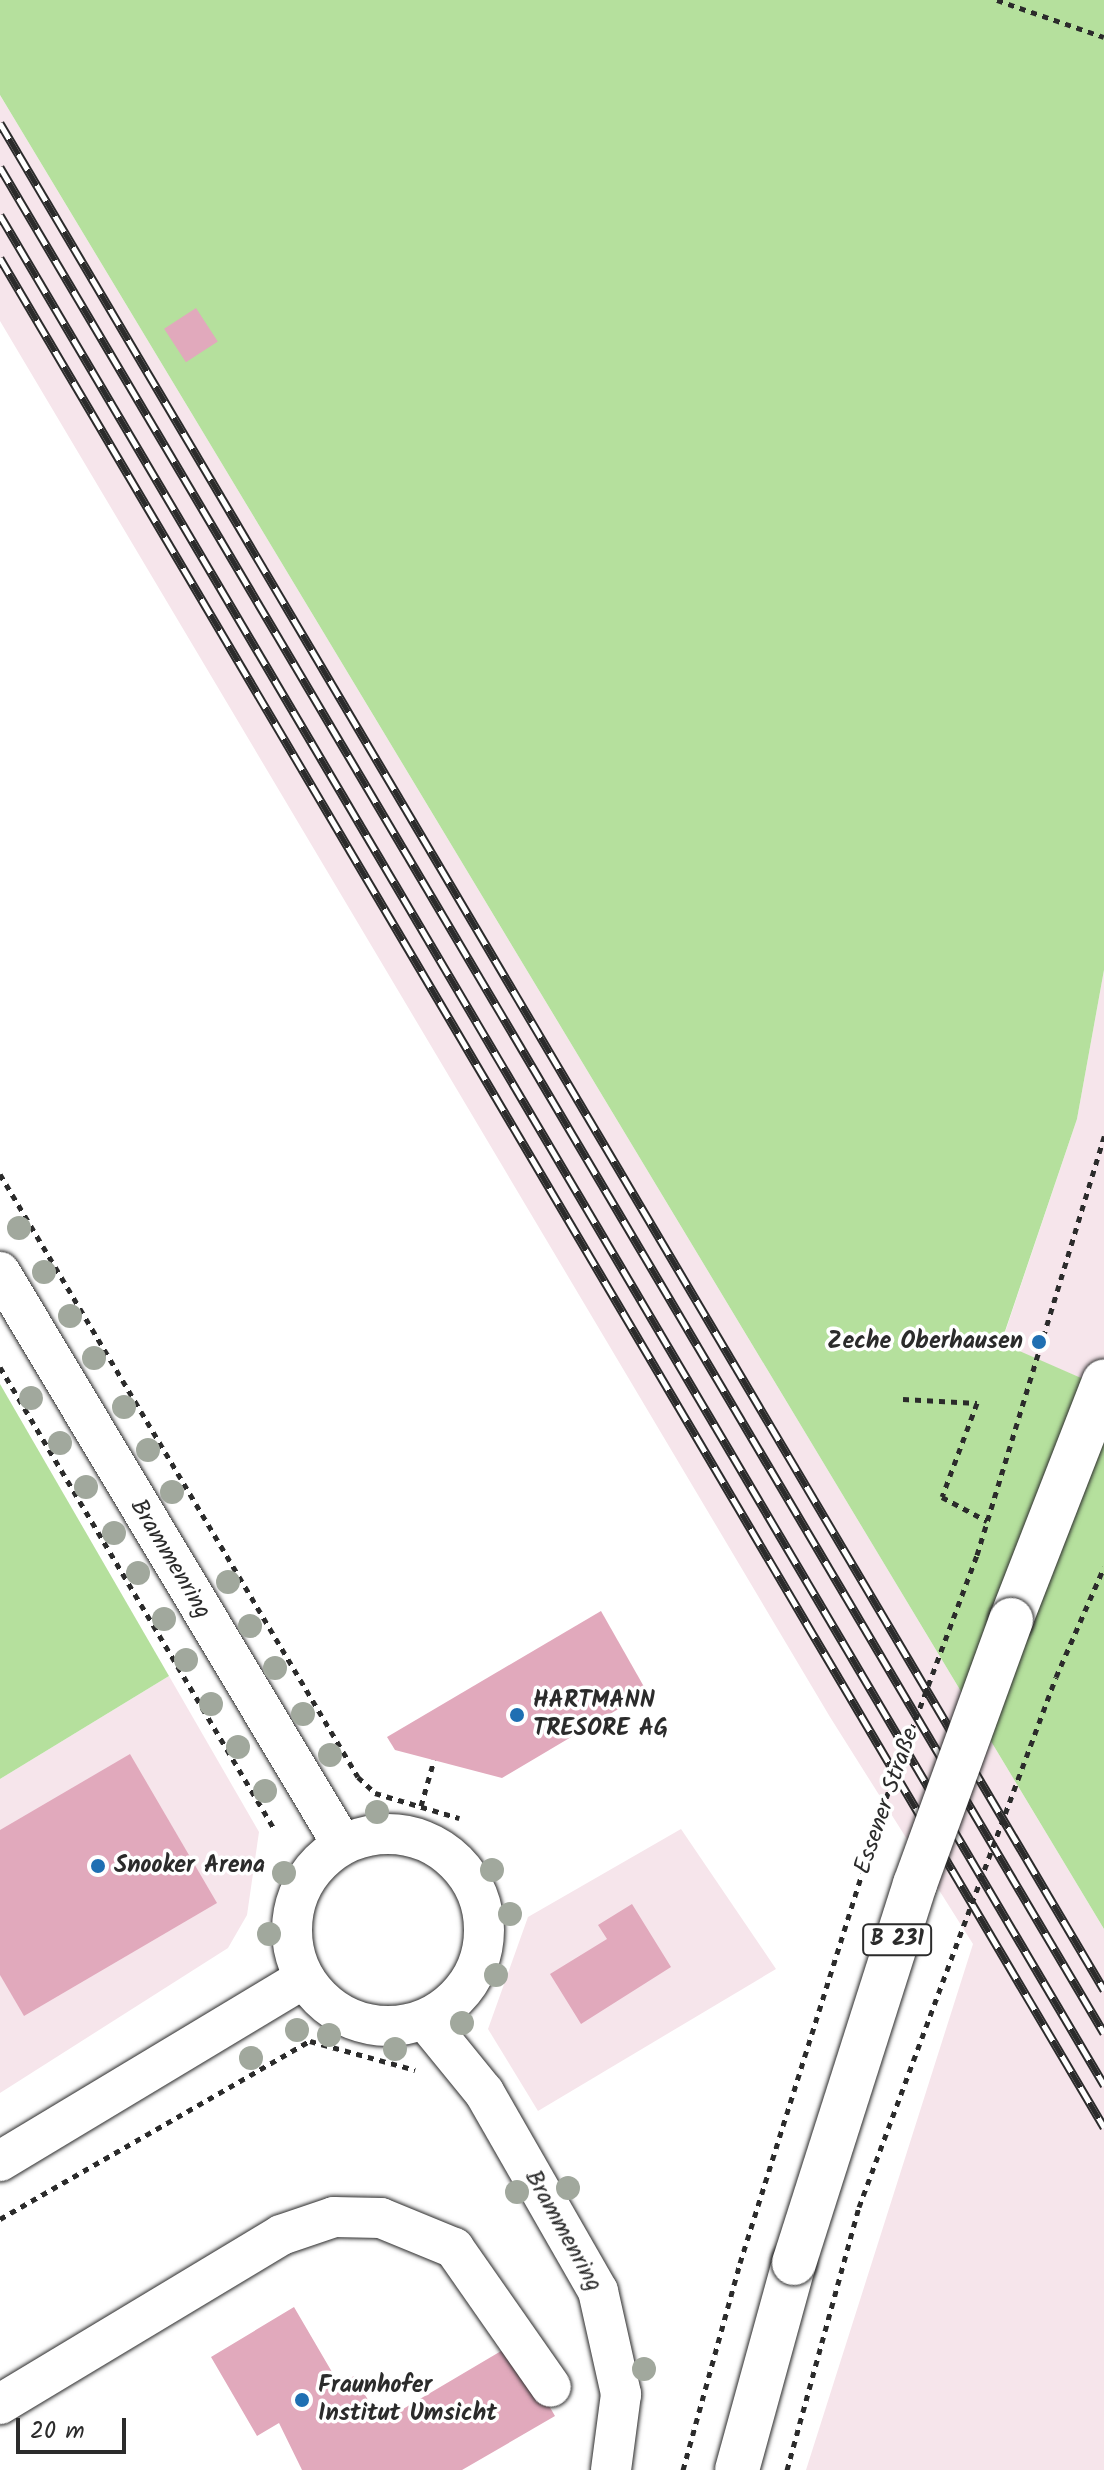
<!DOCTYPE html>
<html>
<head>
<meta charset="utf-8">
<style>
  body { margin:0 }
  #map { position:relative; width:1104px; height:2470px; overflow:hidden; background:#fff; font-family:Kalam,sans-serif }
  div>[style] { position:absolute }
  .built>* { inset:0; background:#f6e5eb }
  .green>* { inset:0; background:#b5e09d }
  .building>* { inset:0; background:#e1a9bc; transform-origin:0 0 }
  .path>* { height:5px; margin-top:-2.5px; transform-origin:0; background:repeating-linear-gradient(90deg,#2b2b2b 0 6px,transparent 0 12px) }
  .roads { filter:drop-shadow(0 0 2px #2b2b2b) drop-shadow(0 0 2px #2b2b2b) }
  .minor>* { height:40px; margin:-20px; padding:0 20px; transform-origin:20px; border-radius:20px; background:#fff }
  .minor>.ring { margin:-20px; padding:0; box-sizing:content-box; background:none; border:40px solid #fff; border-radius:50% }
  .major>* { height:44px; margin:-22px; padding:0 22px; transform-origin:22px; border-radius:22px; background:#fff }
  .rail>* { height:9px; margin-top:-4.5px; transform-origin:0; background:repeating-linear-gradient(90deg,#fff 0 18px,#2b2b2b 0 36px); box-sizing:border-box; border-block:2px solid #2b2b2b }
  .path-bridge>* { height:5px; margin-top:-2.5px; transform-origin:0; background:repeating-linear-gradient(90deg,#2b2b2b 0 6px,transparent 0 12px) }
  .bridges { filter:drop-shadow(0 0 2px #2b2b2b) drop-shadow(0 0 2px #2b2b2b) }
  .major-bridge>* { height:44px; margin:-22px; padding:0 22px; transform-origin:22px; border-radius:22px; background:#fff }
  .trees>* { width:24px; height:24px; margin:-12px; border-radius:50%; background:#a1a89d }
  .dots>* { width:22px; height:22px; translate:-50% -50%; box-sizing:border-box; border:4px solid #fff; border-radius:50% }
  span { translate:-50% -50%; white-space:nowrap; text-align:center; line-height:1.15; -webkit-text-stroke:7px #fff; paint-order:stroke }
  .shield-label span { padding:2px 6px; background:#fff; border:2px solid; border-radius:6px; -webkit-text-stroke-width:0 }
  .shield-label { font-size:22px; color:#2b2b2b; font-weight:700 }
  .poi-label { font-size:24px; color:#2b2b2b; font-weight:700 }
  .right { translate:-100% -50%; text-align:right }
  .left { translate:0 -50%; text-align:left }
  .street-label { font-size:24px; color:#2b2b2b }
  .scale { position:absolute; left:16px; top:2418px; width:110px; height:36px; box-sizing:border-box; border:4px solid #2b2b2b; border-top:0; padding-left:10px; font-size:24px; line-height:28px; white-space:nowrap; color:#2b2b2b; -webkit-text-stroke:6px #fff; paint-order:stroke }
</style>
</head>
<body>
<div id="map">
  <div class="built">
    <i style="clip-path:polygon(0 95px,1104px 1929px,1104px 2470px,806px 2470px,973px 1944px,830px 1717px,0 321px)"></i>
    <i style="clip-path:polygon(1104px 970px,1104px 1388px,1001px 1344px,1077px 1119px)"></i>
    <i style="clip-path:polygon(169px 1676px,259px 1832px,247px 1915px,228px 1948px,0 2093px,0 1779px)"></i>
    <i style="clip-path:polygon(681px 1829px,776px 1969px,538px 2111px,488px 2029px,528px 1917px)"></i>
  </div>
  <div class="green">
    <i style="clip-path:polygon(0 0,1104px 0,1104px 970px,1077px 1119px,1001px 1343px,1104px 1388px,1104px 1929px,0 95px)"></i>
    <i style="clip-path:polygon(0 1384px,169px 1676px,0 1779px)"></i>
  </div>
  <div class="building">
    <i style="left:196px;top:308px;width:40px;height:38px;rotate:57deg"></i>
    <i style="clip-path:polygon(601px 1611px,647px 1692px,502px 1778px,395px 1750px,387px 1737px)"></i>
    <i style="clip-path:polygon(130px 1754px,217px 1903px,24px 2016px,0 1975px,0 1830px)"></i>
    <i style="clip-path:polygon(632px 1904px,671px 1967px,581px 2024px,550px 1974px,607px 1939px,598px 1925px)"></i>
    <i style="clip-path:polygon(294px 2307px,339px 2384px,354px 2376px,381px 2422px,513px 2344px,555px 2416px,462px 2470px,302px 2470px,279px 2423px,257px 2436px,211px 2357px)"></i>
  </div>
  <div class="path">
    <i style="left:997px;top:0;width:113px;rotate:19.1deg"></i>
    <i style="left:0;top:1174px;width:701px;rotate:59.3deg"></i>
    <i style="left:358px;top:1777px;width:23px;rotate:43deg"></i>
    <i style="left:375px;top:1793px;width:88px;rotate:16.6deg"></i>
    <i style="left:0;top:1367px;width:535px;rotate:59.31deg"></i>
    <i style="left:903px;top:1399px;width:74px;rotate:3.1deg"></i>
    <i style="left:977px;top:1403px;width:100px;rotate:110.4deg"></i>
    <i style="left:942px;top:1497px;width:51px;rotate:28.1deg"></i>
    <i style="left:977px;top:1555px;width:438px;rotate:-73.1deg"></i>
    <i style="left:1056px;top:1677px;width:120px;rotate:-66.4deg"></i>
    <i style="left:421px;top:1806px;width:48px;rotate:-74.2deg"></i>
    <i style="left:0;top:2219px;width:357px;rotate:-29.9deg"></i>
    <i style="left:310px;top:2041px;width:109px;rotate:15.4deg"></i>
    <i style="left:683px;top:2470px;width:215px;rotate:-74.6deg"></i>
    <i style="left:787px;top:2470px;width:273px;rotate:-74.7deg"></i>
  </div>
  <div class="roads">
    <div class="minor">
      <i style="left:0;top:1272px;width:666px;rotate:59.12deg"></i>
      <i class="ring" style="left:292px;top:1834px;width:152px;height:152px"></i>
      <i style="left:426px;top:2021px;width:92px;rotate:50.8deg"></i>
      <i style="left:484px;top:2092px;width:229px;rotate:60.2deg"></i>
      <i style="left:598px;top:2291px;width:106px;rotate:77.4deg"></i>
      <i style="left:621px;top:2394px;width:77px;rotate:97.5deg"></i>
      <i style="left:0;top:2161px;width:355px;rotate:-31deg"></i>
      <i style="left:0;top:2404px;width:328px;rotate:-31deg"></i>
      <i style="left:281px;top:2235px;width:56px;rotate:-18.8deg"></i>
      <i style="left:334px;top:2217px;width:47px;rotate:1.2deg"></i>
      <i style="left:381px;top:2218px;width:79px;rotate:22.3deg"></i>
      <i style="left:454px;top:2248px;width:169px;rotate:55.1deg"></i>
    </div>
    <div class="major">
      <i style="left:1011px;top:1620px;width:256px;rotate:-68.7deg"></i>
      <i style="left:737px;top:2470px;width:215px;rotate:-74.6deg"></i>
    </div>
  </div>
  <div class="rail">
    <i style="left:0;top:123px;width:2169px;rotate:59.4deg"></i>
    <i style="left:0;top:167px;width:2168px;rotate:59.39deg"></i>
    <i style="left:0;top:215px;width:2172px;rotate:59.44deg"></i>
    <i style="left:0;top:258px;width:2171px;rotate:59.43deg"></i>
  </div>
  <div class="path-bridge">
    <i style="left:859px;top:2207px;width:565px;rotate:-69.61deg"></i>
    <i style="left:740px;top:2263px;width:476px;rotate:-72.6deg"></i>
    <i style="left:882px;top:1809px;width:271px;rotate:-69.5deg"></i>
  </div>
  <div class="bridges">
    <div class="major-bridge">
      <i style="left:794px;top:2263px;width:398px;rotate:-72.3deg"></i>
      <i style="left:915px;top:1884px;width:281px;rotate:-70deg"></i>
    </div>
  </div>
  <div class="trees">
    <i style="left:19px;top:1228px"></i>
    <i style="left:44px;top:1272px"></i>
    <i style="left:70px;top:1316px"></i>
    <i style="left:94px;top:1358px"></i>
    <i style="left:31px;top:1398px"></i>
    <i style="left:124px;top:1407px"></i>
    <i style="left:60px;top:1443px"></i>
    <i style="left:148px;top:1450px"></i>
    <i style="left:86px;top:1487px"></i>
    <i style="left:172px;top:1492px"></i>
    <i style="left:114px;top:1533px"></i>
    <i style="left:138px;top:1573px"></i>
    <i style="left:228px;top:1582px"></i>
    <i style="left:164px;top:1619px"></i>
    <i style="left:250px;top:1626px"></i>
    <i style="left:186px;top:1660px"></i>
    <i style="left:275px;top:1668px"></i>
    <i style="left:211px;top:1704px"></i>
    <i style="left:303px;top:1714px"></i>
    <i style="left:238px;top:1747px"></i>
    <i style="left:330px;top:1755px"></i>
    <i style="left:265px;top:1791px"></i>
    <i style="left:377px;top:1812px"></i>
    <i style="left:492px;top:1870px"></i>
    <i style="left:284px;top:1873px"></i>
    <i style="left:510px;top:1914px"></i>
    <i style="left:269px;top:1934px"></i>
    <i style="left:496px;top:1975px"></i>
    <i style="left:462px;top:2023px"></i>
    <i style="left:297px;top:2030px"></i>
    <i style="left:329px;top:2035px"></i>
    <i style="left:395px;top:2049px"></i>
    <i style="left:251px;top:2058px"></i>
    <i style="left:568px;top:2188px"></i>
    <i style="left:517px;top:2192px"></i>
    <i style="left:644px;top:2369px"></i>
  </div>
  <div class="dots">
    <i style="left:1039px;top:1342px;background:#1f6fb2"></i>
    <i style="left:517px;top:1715px;background:#1f6fb2"></i>
    <i style="left:98px;top:1866px;background:#1f6fb2"></i>
    <i style="left:302px;top:2400px;background:#1f6fb2"></i>
  </div>
  <div class="shield-label">
    <span style="left:897px;top:1940px">B 231</span>
  </div>
  <div class="poi-label">
    <span class="right" style="left:1023px;top:1342px">Zeche Oberhausen</span>
    <span class="left" style="left:533px;top:1715px">HARTMANN<br>TRESORE AG</span>
    <span class="left" style="left:114px;top:1866px">Snooker Arena</span>
    <span class="left" style="left:318px;top:2400px">Fraunhofer<br>Institut Umsicht</span>
  </div>
  <div class="street-label">
    <span style="left:170px;top:1559px;rotate:59deg">Brammenring</span>
    <span style="left:887px;top:1801px;rotate:-71deg">Essener Straße</span>
    <span style="left:563px;top:2231px;rotate:61deg">Brammenring</span>
  </div>
  <div class="scale">20 m</div>
</div>
</body>
</html>
